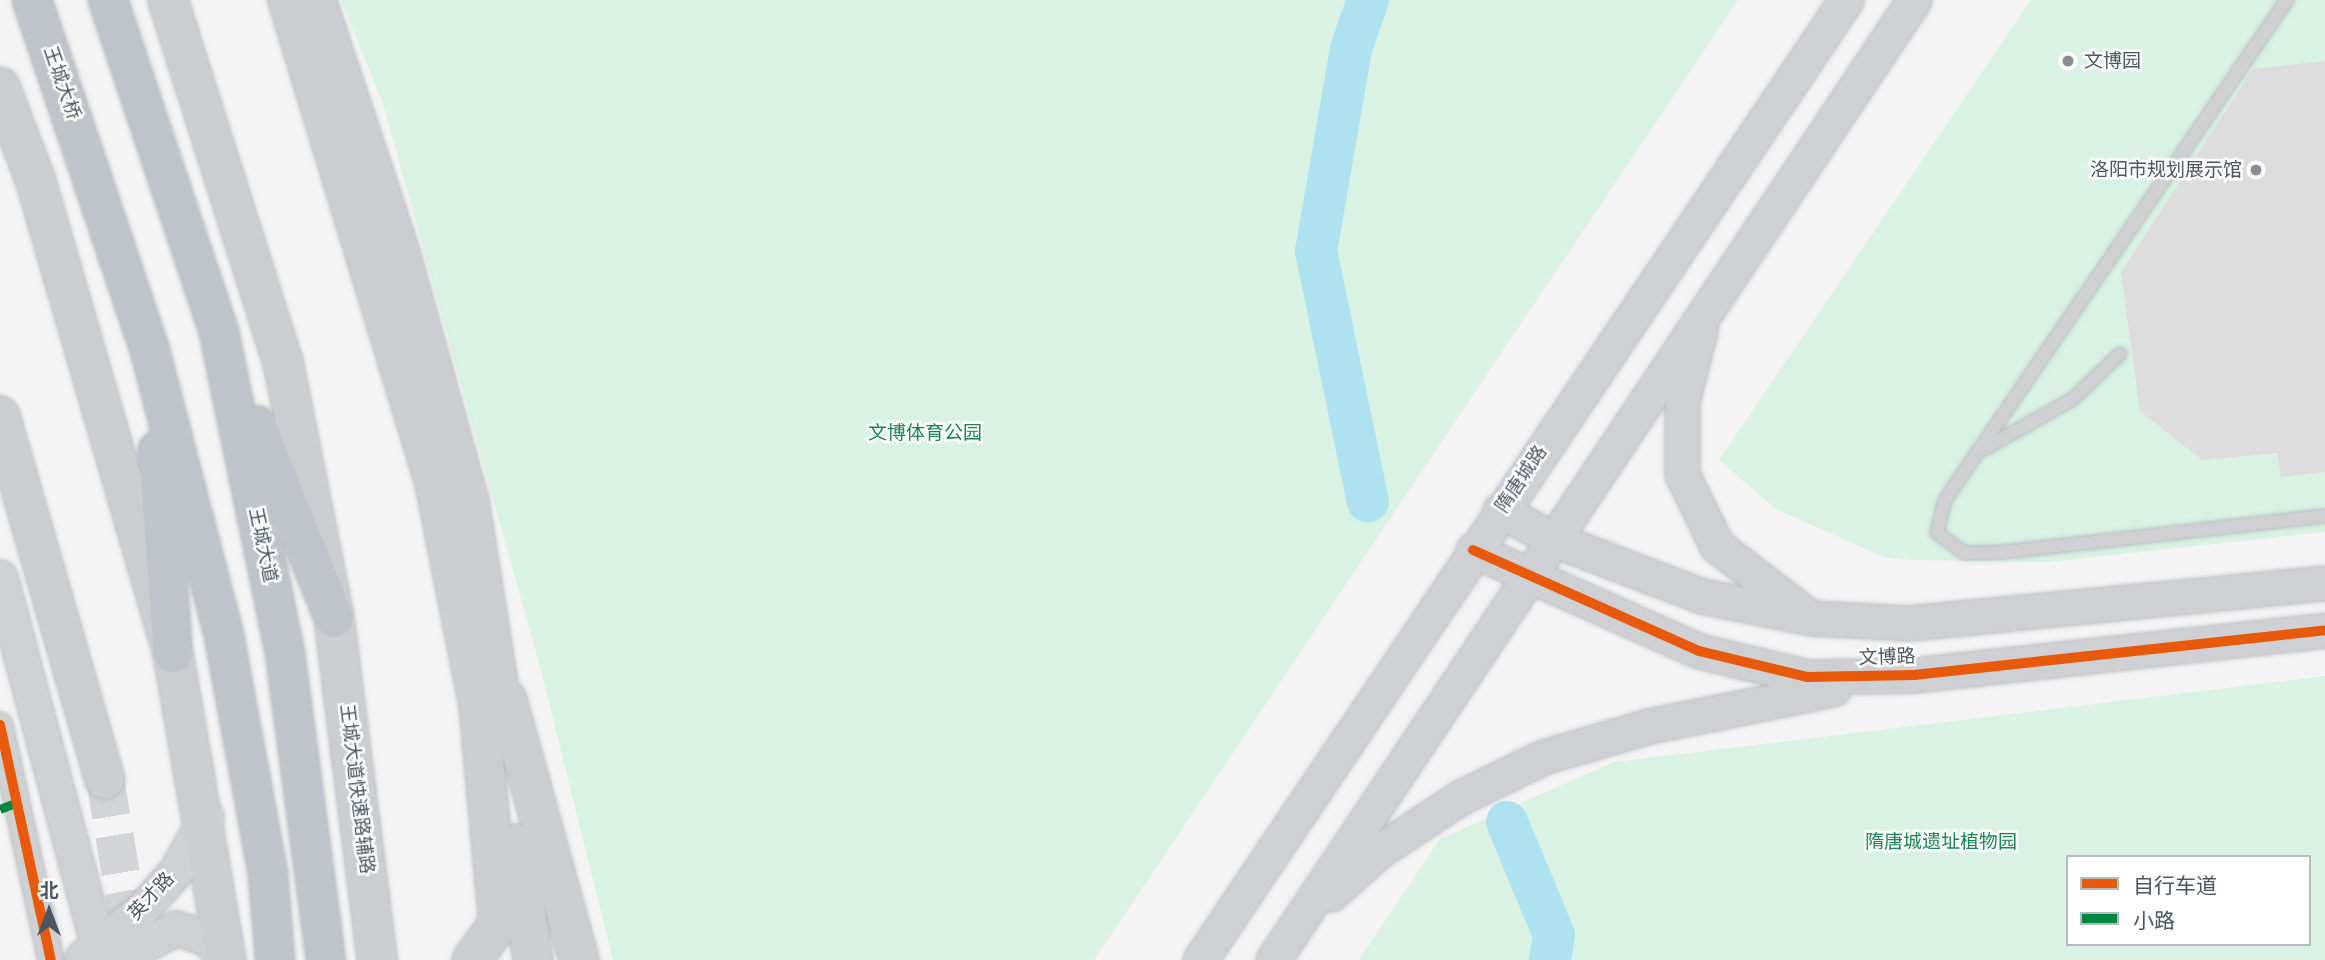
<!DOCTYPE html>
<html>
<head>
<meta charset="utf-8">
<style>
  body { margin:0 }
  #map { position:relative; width:2325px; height:960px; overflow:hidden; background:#f4f4f4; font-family:"PT Sans Narrow","Noto Sans SC",sans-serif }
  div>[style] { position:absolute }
  .green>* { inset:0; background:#d9f2e3 }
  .river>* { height:42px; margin:-21px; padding:0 21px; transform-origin:21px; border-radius:21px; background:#aee2f0 }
  .building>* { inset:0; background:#ddddde }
  .primary-tunnel>* { height:38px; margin-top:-19px; transform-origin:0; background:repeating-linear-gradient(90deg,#d2d4d7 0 38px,transparent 0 57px) }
  .roads { filter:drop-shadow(0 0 2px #b9bec3) drop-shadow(0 0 2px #b9bec3) }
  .lane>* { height:12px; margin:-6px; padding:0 6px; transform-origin:6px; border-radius:6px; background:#ced0d2 }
  .street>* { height:24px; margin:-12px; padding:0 12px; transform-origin:12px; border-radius:12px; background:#ced0d2 }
  .secondary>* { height:33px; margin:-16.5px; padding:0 16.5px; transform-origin:16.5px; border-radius:16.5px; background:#ced0d4 }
  .primary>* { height:38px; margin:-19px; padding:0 19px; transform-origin:19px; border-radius:19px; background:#caced1 }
  .highway>* { height:38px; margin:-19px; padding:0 19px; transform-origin:19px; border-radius:19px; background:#bec4c9 }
  .quiet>* { height:9px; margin-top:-4.5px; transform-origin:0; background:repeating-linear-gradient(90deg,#00873e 0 18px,transparent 0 27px) }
  .cycleway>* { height:10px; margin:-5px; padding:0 5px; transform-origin:5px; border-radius:5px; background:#e8590c }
  .dots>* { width:19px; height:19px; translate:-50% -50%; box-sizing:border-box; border:4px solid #fff; border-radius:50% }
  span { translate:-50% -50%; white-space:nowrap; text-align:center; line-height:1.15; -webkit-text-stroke:5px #fff; paint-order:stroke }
  .poi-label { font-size:19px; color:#4a5661 }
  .left { translate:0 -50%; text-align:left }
  .right { translate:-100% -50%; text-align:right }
  .street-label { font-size:19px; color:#4a5661 }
  .park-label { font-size:19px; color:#17864f }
  .legend { position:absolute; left:2066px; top:855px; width:245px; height:91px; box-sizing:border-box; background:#fff; border:2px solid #b7bbc0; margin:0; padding:9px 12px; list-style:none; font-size:21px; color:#4a5661 }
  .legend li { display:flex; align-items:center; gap:14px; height:35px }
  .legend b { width:35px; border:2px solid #b7bbc0 }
  .north { position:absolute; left:14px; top:876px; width:70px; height:70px; -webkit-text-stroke:5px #fff; paint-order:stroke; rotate:0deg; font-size:19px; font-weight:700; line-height:28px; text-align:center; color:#4a5661 }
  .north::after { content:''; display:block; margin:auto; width:24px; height:32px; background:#4a5661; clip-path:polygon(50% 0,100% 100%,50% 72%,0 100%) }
</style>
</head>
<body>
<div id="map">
  <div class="green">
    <i style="clip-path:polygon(341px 0,1738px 0,1094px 960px,613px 960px,542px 674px,383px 104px)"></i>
    <i style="clip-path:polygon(2031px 0,2325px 0,2325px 532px,2049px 562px,1910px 560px,1884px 557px,1776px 509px,1719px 460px)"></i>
    <i style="clip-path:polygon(evenodd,2325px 676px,2325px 960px,1359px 960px,1440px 839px,1614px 762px,2325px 676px,2068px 857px,2309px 857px,2309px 944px,2068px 944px,2068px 857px)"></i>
  </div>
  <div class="river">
    <i style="left:1368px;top:0;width:52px;rotate:109.1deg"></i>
    <i style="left:1351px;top:49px;width:205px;rotate:99.8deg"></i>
    <i style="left:1316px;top:251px;width:256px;rotate:78.3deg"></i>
    <i style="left:1507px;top:822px;width:122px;rotate:67.4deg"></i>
    <i style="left:1554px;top:935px;width:25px;rotate:99deg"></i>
  </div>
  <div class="building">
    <i style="clip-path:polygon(2325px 61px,2325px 472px,2281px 477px,2277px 453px,2202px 460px,2140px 411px,2121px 272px,2253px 69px)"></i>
  </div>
  <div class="primary-tunnel">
    <i style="left:105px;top:779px;width:176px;rotate:80.5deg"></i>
  </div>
  <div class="roads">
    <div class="lane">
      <i style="left:2287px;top:0;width:606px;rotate:124.37deg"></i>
      <i style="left:1945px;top:500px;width:34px;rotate:104deg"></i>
      <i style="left:1937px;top:533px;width:34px;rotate:36deg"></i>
      <i style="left:1965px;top:553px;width:39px;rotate:-1deg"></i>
      <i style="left:2004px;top:552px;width:323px;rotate:-6.4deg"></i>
      <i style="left:1984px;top:449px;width:102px;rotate:-29.3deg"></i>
      <i style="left:2073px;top:399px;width:65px;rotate:-43.8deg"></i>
    </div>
    <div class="street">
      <i style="left:0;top:725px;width:240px;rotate:77.8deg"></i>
    </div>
    <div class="secondary">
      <i style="left:1700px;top:331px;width:72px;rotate:104.4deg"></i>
      <i style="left:1682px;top:401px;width:73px;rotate:90deg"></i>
      <i style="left:1682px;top:474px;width:80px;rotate:64.1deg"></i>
      <i style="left:1717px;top:546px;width:108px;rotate:37.5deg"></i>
      <i style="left:1500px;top:510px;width:57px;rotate:29.2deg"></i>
      <i style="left:1550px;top:538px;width:163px;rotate:20.9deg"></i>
      <i style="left:1702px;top:596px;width:111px;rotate:11.4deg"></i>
      <i style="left:1811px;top:618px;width:98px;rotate:2.9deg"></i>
      <i style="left:1909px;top:623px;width:418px;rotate:-5.5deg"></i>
      <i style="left:1473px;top:550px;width:248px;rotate:24.1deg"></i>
      <i style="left:1699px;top:651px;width:111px;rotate:13.5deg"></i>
      <i style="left:1807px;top:677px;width:107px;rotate:-1.1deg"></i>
      <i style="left:1914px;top:675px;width:413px;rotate:-6.2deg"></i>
      <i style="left:0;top:577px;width:396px;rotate:75.1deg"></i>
      <i style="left:1331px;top:894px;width:64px;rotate:-41.9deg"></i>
      <i style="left:1379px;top:851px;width:98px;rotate:-33.4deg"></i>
      <i style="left:1461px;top:797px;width:91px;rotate:-26deg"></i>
      <i style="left:1543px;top:757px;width:110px;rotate:-16.3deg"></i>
      <i style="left:1649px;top:726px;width:188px;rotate:-11.4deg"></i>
      <i style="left:82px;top:958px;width:77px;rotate:-39.2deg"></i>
      <i style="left:142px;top:909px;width:51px;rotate:-48.2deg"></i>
      <i style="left:176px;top:871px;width:62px;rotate:-60.9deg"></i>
      <i style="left:116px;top:960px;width:68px;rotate:-28.1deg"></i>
      <i style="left:176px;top:928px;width:32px;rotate:18deg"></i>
      <i style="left:206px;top:938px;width:29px;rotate:46deg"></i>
      <i style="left:1200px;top:960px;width:1157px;rotate:-56.06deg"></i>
      <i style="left:1273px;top:960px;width:1154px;rotate:-56.27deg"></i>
    </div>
    <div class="primary">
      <i style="left:168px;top:0;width:380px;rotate:72.4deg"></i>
      <i style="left:283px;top:362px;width:261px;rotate:78.7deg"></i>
      <i style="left:334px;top:618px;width:345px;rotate:82.8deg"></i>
      <i style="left:288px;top:0;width:505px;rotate:73.07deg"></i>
      <i style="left:435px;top:483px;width:226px;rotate:78.8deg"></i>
      <i style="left:479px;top:705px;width:219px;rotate:84.8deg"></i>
      <i style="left:499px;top:923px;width:46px;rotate:126.1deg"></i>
      <i style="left:316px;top:0;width:267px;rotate:71.6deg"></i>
      <i style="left:400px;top:253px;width:257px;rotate:74.5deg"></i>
      <i style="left:469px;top:501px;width:231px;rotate:81deg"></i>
      <i style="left:0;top:87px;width:102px;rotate:69.2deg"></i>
      <i style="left:36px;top:182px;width:491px;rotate:73.8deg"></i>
      <i style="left:173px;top:653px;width:312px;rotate:80.2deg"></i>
      <i style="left:0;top:416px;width:378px;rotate:73.9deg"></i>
      <i style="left:507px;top:700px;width:270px;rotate:74.5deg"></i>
      <i style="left:516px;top:844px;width:117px;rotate:81.7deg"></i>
    </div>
    <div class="highway">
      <i style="left:32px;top:0;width:370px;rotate:71.4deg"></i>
      <i style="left:150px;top:351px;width:294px;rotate:75.4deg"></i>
      <i style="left:224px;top:636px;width:242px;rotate:79.5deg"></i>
      <i style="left:268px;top:874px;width:86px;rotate:85.3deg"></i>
      <i style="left:108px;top:0;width:350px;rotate:71.5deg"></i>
      <i style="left:219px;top:332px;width:328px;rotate:78.4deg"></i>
      <i style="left:285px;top:653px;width:310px;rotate:82.4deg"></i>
      <i style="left:256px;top:425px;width:208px;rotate:68deg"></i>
      <i style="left:158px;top:450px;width:204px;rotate:85.8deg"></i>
    </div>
  </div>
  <div class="quiet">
    <i style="left:0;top:809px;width:17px;rotate:-21deg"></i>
  </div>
  <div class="cycleway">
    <i style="left:1473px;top:550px;width:248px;rotate:24.1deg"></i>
    <i style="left:1699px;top:651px;width:111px;rotate:13.5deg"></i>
    <i style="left:1807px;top:677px;width:107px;rotate:-1.1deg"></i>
    <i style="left:1914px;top:675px;width:413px;rotate:-6.2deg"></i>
    <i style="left:0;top:725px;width:240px;rotate:77.8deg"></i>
  </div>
  <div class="dots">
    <i style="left:2068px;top:61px;background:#868d94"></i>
    <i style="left:2256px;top:170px;background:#868d94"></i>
  </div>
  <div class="poi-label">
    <span class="left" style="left:2084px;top:61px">文博园</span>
    <span class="right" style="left:2242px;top:170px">洛阳市规划展示馆</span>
  </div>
  <div class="street-label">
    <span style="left:62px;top:83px;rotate:71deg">王城大桥</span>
    <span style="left:1521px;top:479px;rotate:-56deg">隋唐城路</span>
    <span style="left:263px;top:545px;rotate:78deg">王城大道</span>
    <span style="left:1887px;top:657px;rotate:-2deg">文博路</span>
    <span style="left:357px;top:789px;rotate:83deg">王城大道快速路辅路</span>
    <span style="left:151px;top:896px;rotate:-47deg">英才路</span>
  </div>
  <div class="park-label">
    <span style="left:925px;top:433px">文博体育公园</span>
    <span style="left:1941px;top:842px">隋唐城遗址植物园</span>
  </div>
  <ul class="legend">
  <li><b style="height:9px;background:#e8590c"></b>自行车道</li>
  <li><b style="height:9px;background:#00873e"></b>小路</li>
  </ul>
  <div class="north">北</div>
</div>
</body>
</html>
